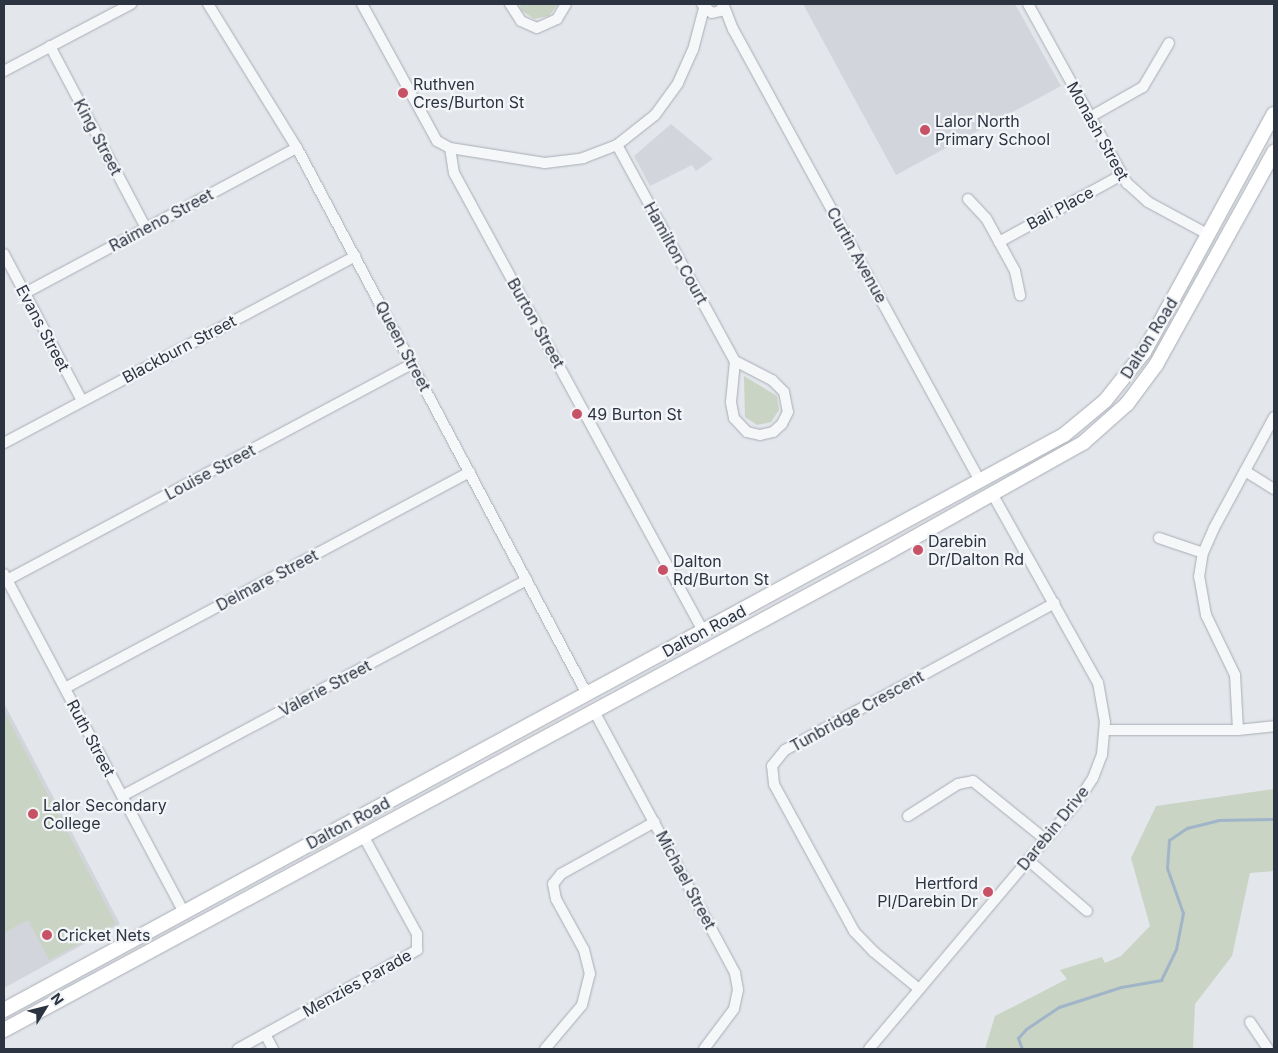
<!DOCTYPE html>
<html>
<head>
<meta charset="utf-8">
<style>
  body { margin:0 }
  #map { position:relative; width:1278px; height:1053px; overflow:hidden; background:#e3e6eb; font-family:Inter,sans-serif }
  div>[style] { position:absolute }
  .built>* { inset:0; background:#d2d6dc }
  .green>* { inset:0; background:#c9d4c5 }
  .stream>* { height:3px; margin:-1.5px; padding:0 1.5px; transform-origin:1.5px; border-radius:1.5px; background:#a1b5c8 }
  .roads { filter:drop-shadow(0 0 1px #a8adb5) drop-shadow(0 0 1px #a8adb5) }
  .minor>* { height:10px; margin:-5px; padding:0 5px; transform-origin:5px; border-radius:5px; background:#f6f7f9 }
  .major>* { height:14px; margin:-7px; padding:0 7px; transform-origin:7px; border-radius:7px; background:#fff }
  .dots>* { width:14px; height:14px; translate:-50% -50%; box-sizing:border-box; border:2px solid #f3f5f8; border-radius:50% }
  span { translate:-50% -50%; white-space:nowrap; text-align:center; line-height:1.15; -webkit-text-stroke:4.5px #f3f5f8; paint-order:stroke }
  .poi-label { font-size:16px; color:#2c3442 }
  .left { translate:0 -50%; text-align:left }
  .right { translate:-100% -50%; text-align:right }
  .street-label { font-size:16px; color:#2c3442 }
  .frame { position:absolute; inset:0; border:5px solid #2c3442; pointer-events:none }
  .north { position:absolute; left:20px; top:983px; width:50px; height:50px; -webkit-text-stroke:4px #f3f5f8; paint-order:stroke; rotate:54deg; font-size:14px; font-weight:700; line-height:20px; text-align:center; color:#2c3442 }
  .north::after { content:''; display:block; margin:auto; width:18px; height:22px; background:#2c3442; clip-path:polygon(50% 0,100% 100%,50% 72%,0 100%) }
</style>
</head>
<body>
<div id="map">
  <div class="built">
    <i style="clip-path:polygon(803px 4px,1015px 4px,1061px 86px,896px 175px)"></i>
    <i style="clip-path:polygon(671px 124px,713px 159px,696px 171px,692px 165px,650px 186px,634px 156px)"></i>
    <i style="clip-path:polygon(4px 703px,120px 924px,4px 988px)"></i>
  </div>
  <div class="green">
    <i style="clip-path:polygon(520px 4px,558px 4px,549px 16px,534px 19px,521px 10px)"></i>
    <i style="clip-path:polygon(744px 376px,777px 396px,779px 410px,771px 422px,757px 425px,745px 417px)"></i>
    <i style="clip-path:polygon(4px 711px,116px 924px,49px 960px,28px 920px,4px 933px)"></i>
    <i style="clip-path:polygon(1274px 789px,1274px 871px,1250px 873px,1232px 956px,1195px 1004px,1193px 1049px,985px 1049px,995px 1016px,1067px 979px,1060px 970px,1102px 957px,1105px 963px,1121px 956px,1150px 926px,1131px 858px,1156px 806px)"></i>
  </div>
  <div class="stream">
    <i style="left:1022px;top:1049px;width:12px;rotate:-110deg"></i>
    <i style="left:1018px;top:1038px;width:12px;rotate:-48deg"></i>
    <i style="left:1026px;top:1029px;width:40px;rotate:-34deg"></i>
    <i style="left:1059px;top:1007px;width:65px;rotate:-17.9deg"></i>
    <i style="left:1121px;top:987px;width:41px;rotate:-9.9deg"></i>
    <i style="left:1161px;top:980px;width:34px;rotate:-64deg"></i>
    <i style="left:1176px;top:949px;width:37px;rotate:-79deg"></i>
    <i style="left:1183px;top:913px;width:48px;rotate:-109.6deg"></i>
    <i style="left:1167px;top:868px;width:28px;rotate:-86deg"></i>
    <i style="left:1169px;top:840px;width:22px;rotate:-34deg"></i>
    <i style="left:1187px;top:828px;width:32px;rotate:-14deg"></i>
    <i style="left:1218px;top:820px;width:56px;rotate:-1deg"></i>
  </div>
  <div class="roads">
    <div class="minor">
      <i style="left:208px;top:4px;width:169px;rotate:58.3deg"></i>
      <i style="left:297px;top:148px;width:618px;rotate:62.03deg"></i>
      <i style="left:362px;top:4px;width:156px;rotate:61.3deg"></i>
      <i style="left:437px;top:141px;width:15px;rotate:28deg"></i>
      <i style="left:450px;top:148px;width:25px;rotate:81deg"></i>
      <i style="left:454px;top:173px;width:521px;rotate:61.47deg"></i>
      <i style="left:510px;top:4px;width:20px;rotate:57deg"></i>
      <i style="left:521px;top:21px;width:17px;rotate:24deg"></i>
      <i style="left:537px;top:28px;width:22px;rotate:-24deg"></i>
      <i style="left:557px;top:19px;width:17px;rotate:-59deg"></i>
      <i style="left:702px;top:4px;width:13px;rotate:42deg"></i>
      <i style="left:712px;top:13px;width:8px;rotate:-14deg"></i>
      <i style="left:720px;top:11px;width:8px;rotate:-60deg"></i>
      <i style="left:1028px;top:4px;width:205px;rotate:61.1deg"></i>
      <i style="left:1127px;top:183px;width:28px;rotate:42deg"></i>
      <i style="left:1148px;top:202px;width:69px;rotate:28.4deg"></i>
      <i style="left:724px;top:6px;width:25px;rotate:69deg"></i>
      <i style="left:733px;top:29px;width:515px;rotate:61.35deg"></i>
      <i style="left:50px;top:46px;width:206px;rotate:62.2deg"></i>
      <i style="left:4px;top:71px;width:144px;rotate:-27.8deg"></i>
      <i style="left:1090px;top:117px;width:61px;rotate:-29.5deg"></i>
      <i style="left:1143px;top:87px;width:51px;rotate:-59.4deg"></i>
      <i style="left:617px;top:145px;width:246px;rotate:61.4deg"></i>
      <i style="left:735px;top:361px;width:42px;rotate:27.2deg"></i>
      <i style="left:772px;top:380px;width:17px;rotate:45deg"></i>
      <i style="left:784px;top:392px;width:20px;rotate:79deg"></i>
      <i style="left:788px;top:412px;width:13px;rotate:117deg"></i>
      <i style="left:782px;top:424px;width:12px;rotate:138deg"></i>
      <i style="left:773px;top:432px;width:13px;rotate:167deg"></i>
      <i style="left:760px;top:435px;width:13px;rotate:-167deg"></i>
      <i style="left:747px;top:432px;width:19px;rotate:-133deg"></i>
      <i style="left:734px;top:418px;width:16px;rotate:-101deg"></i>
      <i style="left:731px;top:402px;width:41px;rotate:-84.4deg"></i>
      <i style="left:450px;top:148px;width:96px;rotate:9deg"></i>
      <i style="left:545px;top:163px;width:38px;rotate:-7deg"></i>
      <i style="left:583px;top:158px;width:36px;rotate:-21deg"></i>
      <i style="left:617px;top:145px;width:48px;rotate:-38.3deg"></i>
      <i style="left:655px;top:115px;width:39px;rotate:-54deg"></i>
      <i style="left:678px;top:83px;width:36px;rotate:-66deg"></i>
      <i style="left:693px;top:50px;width:43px;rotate:-75.3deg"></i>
      <i style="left:968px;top:199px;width:26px;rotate:47deg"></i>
      <i style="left:986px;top:218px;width:60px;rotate:61.3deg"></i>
      <i style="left:1015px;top:271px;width:25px;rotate:78deg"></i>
      <i style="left:999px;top:242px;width:140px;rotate:-28.6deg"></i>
      <i style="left:4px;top:254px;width:166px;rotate:62deg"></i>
      <i style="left:25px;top:293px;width:308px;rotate:-28.1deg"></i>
      <i style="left:4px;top:443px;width:398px;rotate:-28deg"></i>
      <i style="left:1245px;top:471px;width:34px;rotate:32deg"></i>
      <i style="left:1159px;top:538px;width:46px;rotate:18.8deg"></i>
      <i style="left:4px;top:574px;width:383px;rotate:62deg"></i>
      <i style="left:7px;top:580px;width:459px;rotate:-28.1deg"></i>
      <i style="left:65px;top:688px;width:459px;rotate:-28.1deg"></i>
      <i style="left:594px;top:711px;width:298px;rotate:61.7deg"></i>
      <i style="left:735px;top:973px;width:17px;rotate:80deg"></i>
      <i style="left:738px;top:990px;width:19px;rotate:102deg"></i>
      <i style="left:734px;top:1009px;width:50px;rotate:126.9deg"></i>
      <i style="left:1106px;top:730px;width:132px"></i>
      <i style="left:1238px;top:730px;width:36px;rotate:-6deg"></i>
      <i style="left:1238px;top:730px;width:55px;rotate:-93.1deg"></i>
      <i style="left:1235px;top:675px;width:67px;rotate:-115.8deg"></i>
      <i style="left:1206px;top:615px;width:39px;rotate:-100deg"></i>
      <i style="left:1199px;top:577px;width:24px;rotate:-81deg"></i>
      <i style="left:1203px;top:553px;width:27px;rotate:-66deg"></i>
      <i style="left:1214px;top:528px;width:126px;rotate:-61.6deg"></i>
      <i style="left:122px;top:796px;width:459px;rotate:-28.1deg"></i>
      <i style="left:908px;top:816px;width:59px;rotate:-32.6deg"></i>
      <i style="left:958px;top:784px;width:15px;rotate:-11deg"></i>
      <i style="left:973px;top:781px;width:92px;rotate:38.9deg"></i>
      <i style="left:1028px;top:860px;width:78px;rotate:40.8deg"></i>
      <i style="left:919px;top:989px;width:58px;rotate:-140.6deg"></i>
      <i style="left:874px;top:952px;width:29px;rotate:-134deg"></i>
      <i style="left:854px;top:931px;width:167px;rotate:-118.6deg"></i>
      <i style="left:774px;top:784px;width:18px;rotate:-96deg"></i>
      <i style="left:772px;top:766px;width:21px;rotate:-51deg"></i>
      <i style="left:785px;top:750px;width:307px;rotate:-28.6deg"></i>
      <i style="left:1250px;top:1022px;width:32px;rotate:56deg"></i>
      <i style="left:265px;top:1034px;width:17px;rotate:62deg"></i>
      <i style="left:238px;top:1049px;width:205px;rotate:-28.9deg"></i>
      <i style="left:417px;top:950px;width:16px;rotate:-90deg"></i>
      <i style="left:417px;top:934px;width:111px;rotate:-118.7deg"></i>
      <i style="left:545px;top:1049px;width:57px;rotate:-49.9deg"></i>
      <i style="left:582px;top:1005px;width:32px;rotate:-76deg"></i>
      <i style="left:590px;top:974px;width:25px;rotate:-104deg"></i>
      <i style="left:584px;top:950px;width:58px;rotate:-118.8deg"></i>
      <i style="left:556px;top:899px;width:15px;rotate:-101deg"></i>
      <i style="left:553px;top:884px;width:13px;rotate:-51deg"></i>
      <i style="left:561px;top:874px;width:107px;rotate:-29deg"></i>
      <i style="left:869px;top:1049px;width:324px;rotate:-49.9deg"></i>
      <i style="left:1078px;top:801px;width:27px;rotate:-57deg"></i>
      <i style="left:1093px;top:778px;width:25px;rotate:-69deg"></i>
      <i style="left:1102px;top:755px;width:33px;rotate:-85deg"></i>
      <i style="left:1105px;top:722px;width:40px;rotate:-100deg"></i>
      <i style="left:1098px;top:683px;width:215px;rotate:-119.2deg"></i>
    </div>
    <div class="major">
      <i style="left:4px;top:1010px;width:1206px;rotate:-28.48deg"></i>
      <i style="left:1064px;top:435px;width:53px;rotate:-39.7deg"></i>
      <i style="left:1105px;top:401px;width:63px;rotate:-51.5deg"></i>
      <i style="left:1144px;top:352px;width:271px;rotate:-61.4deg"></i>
      <i style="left:4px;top:1030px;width:1001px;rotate:-28.38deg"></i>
      <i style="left:885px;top:554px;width:227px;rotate:-29.3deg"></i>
      <i style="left:1083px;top:443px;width:59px;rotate:-41.6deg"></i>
      <i style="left:1127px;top:404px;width:49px;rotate:-53.4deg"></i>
      <i style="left:1156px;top:365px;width:244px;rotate:-61deg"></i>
    </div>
  </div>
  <div class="dots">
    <i style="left:403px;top:93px;background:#c75165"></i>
    <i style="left:925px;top:130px;background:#c75165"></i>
    <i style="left:577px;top:414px;background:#c75165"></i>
    <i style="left:918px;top:550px;background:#c75165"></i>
    <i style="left:663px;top:570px;background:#c75165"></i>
    <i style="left:33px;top:814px;background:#c75165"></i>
    <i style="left:988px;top:892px;background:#c75165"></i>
    <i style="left:47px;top:935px;background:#c75165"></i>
  </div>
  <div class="poi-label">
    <span class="left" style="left:413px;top:93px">Ruthven<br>Cres/Burton St</span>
    <span class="left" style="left:935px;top:130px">Lalor North<br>Primary School</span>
    <span class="left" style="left:587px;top:414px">49 Burton St</span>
    <span class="left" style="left:928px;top:550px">Darebin<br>Dr/Dalton Rd</span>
    <span class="left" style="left:673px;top:570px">Dalton<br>Rd/Burton St</span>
    <span class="left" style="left:43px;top:814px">Lalor Secondary<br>College</span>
    <span class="right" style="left:978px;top:892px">Hertford<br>Pl/Darebin Dr</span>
    <span class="left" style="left:57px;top:935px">Cricket Nets</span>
  </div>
  <div class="street-label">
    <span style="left:1098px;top:131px;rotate:61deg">Monash Street</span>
    <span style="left:98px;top:137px;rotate:62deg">King Street</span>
    <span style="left:1060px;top:208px;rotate:-28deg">Bali Place</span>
    <span style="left:161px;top:220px;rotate:-28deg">Raimeno Street</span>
    <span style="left:676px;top:253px;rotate:61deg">Hamilton Court</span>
    <span style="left:857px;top:255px;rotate:61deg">Curtin Avenue</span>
    <span style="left:536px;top:323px;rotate:61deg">Burton Street</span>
    <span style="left:43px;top:328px;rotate:62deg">Evans Street</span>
    <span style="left:1149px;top:338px;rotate:-58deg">Dalton Road</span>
    <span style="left:403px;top:346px;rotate:62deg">Queen Street</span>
    <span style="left:179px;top:349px;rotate:-28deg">Blackburn Street</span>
    <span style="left:210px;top:472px;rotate:-28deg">Louise Street</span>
    <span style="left:267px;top:580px;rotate:-28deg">Delmare Street</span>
    <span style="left:704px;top:631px;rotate:-28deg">Dalton Road</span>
    <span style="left:325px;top:688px;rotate:-28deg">Valerie Street</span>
    <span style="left:857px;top:711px;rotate:-29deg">Tunbridge Crescent</span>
    <span style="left:91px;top:738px;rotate:62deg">Ruth Street</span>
    <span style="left:348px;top:823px;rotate:-28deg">Dalton Road</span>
    <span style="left:1053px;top:828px;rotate:-51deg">Darebin Drive</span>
    <span style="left:686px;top:880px;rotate:62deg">Michael Street</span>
    <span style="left:357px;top:983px;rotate:-29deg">Menzies Parade</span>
  </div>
  <div class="frame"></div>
  <div class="north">N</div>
</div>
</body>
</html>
